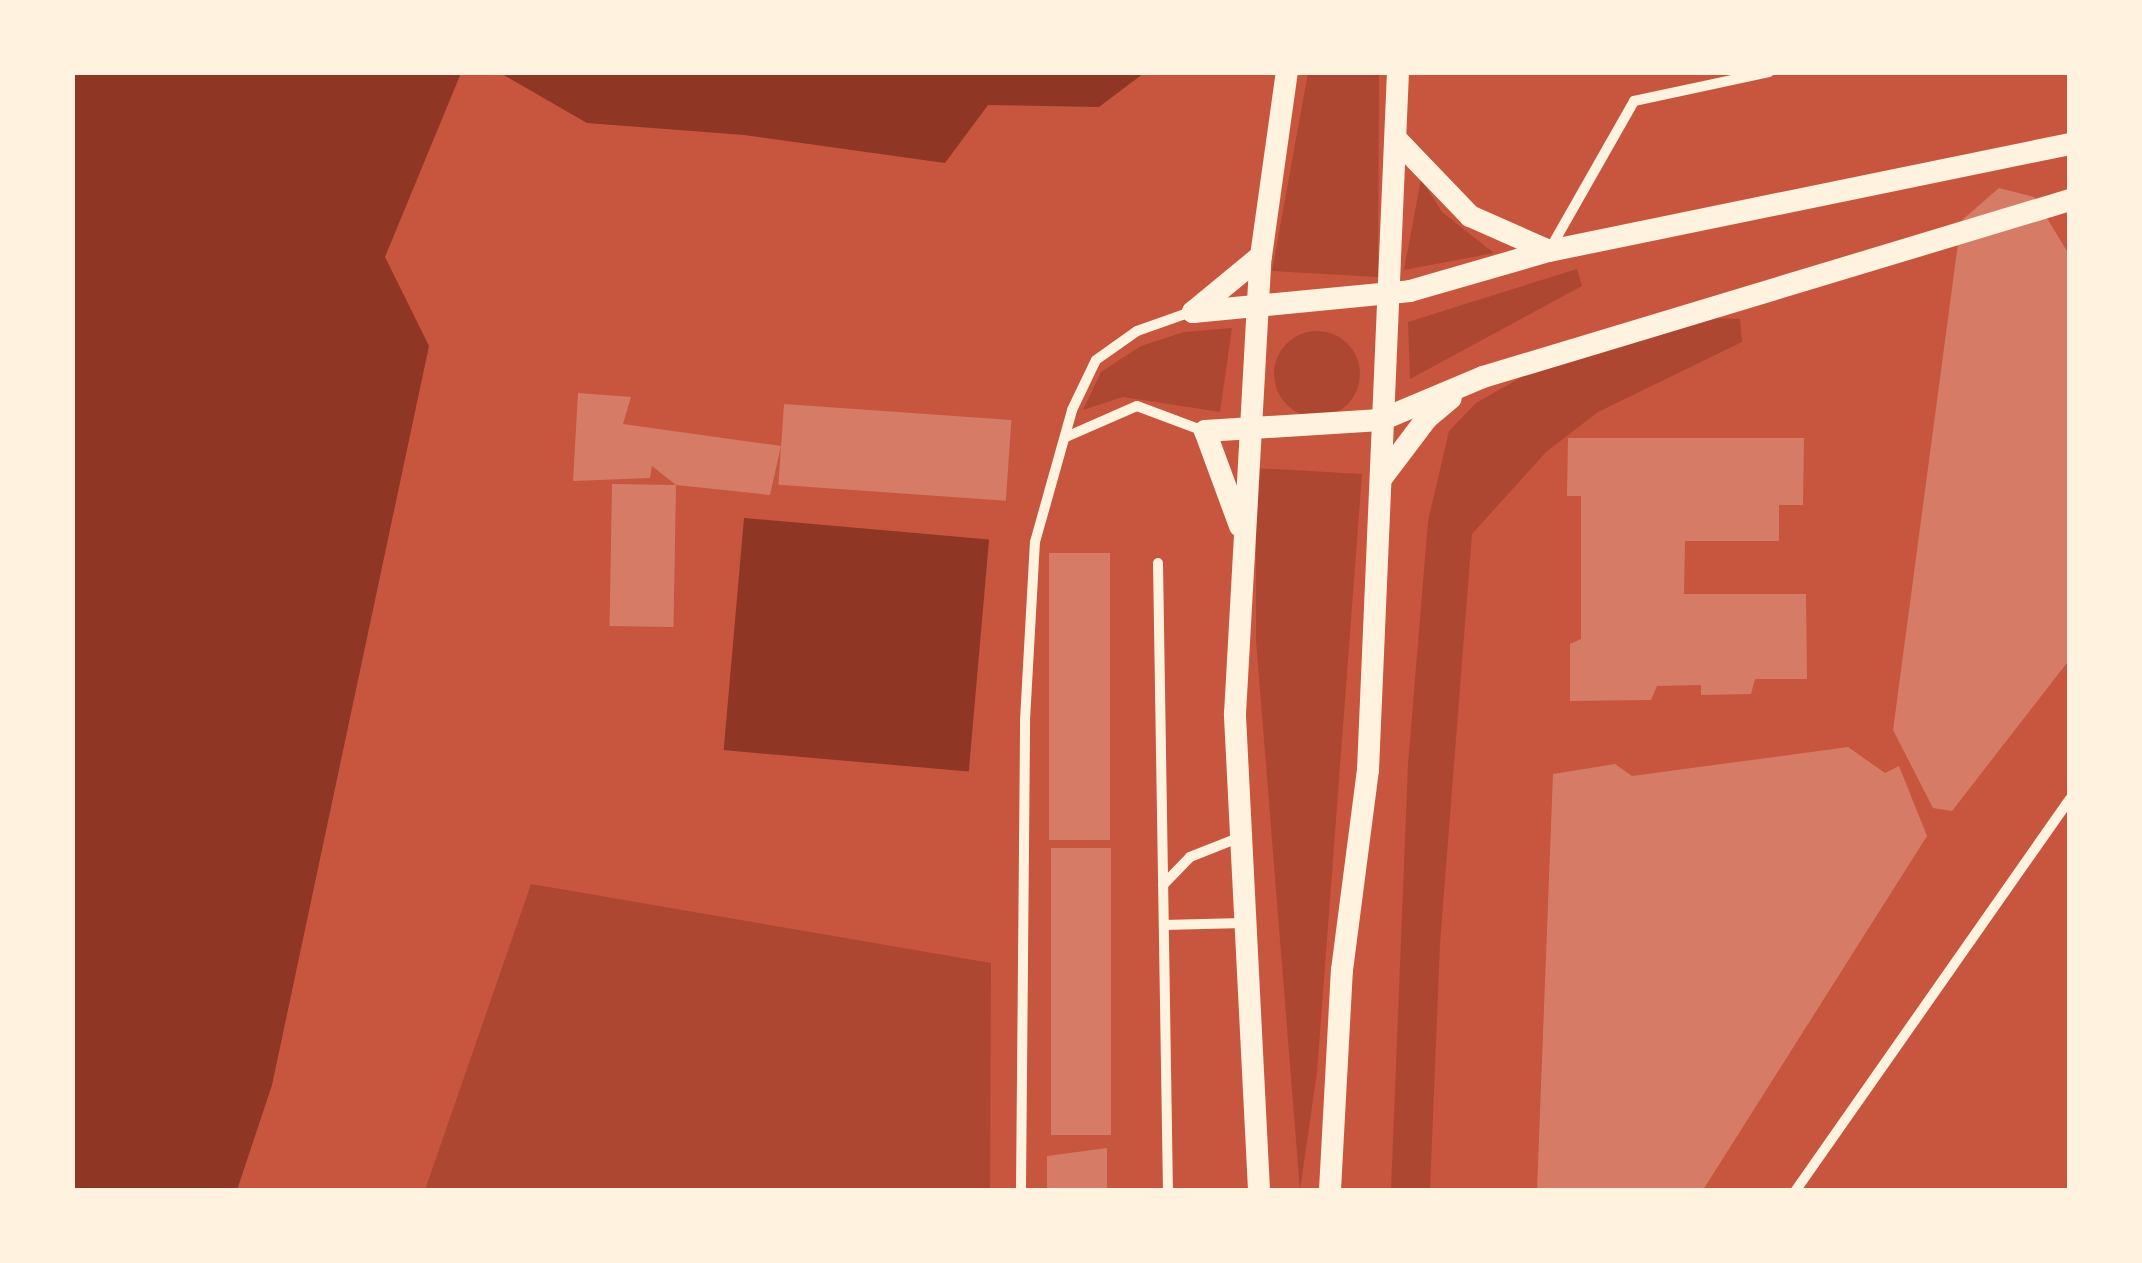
<!DOCTYPE html>
<html>
<head>
<meta charset="utf-8">
<style>
  body { margin:0 }
  #map { position:relative; width:2142px; height:1263px; overflow:hidden; background:#c8553d; font-family:Montserrat,sans-serif }
  div>[style] { position:absolute }
  .green>* { inset:0; background:#ae4732 }
  .round { border-radius:50% }
  .water>* { inset:0; background:#8f3625; transform-origin:0 0 }
  .building>* { inset:0; background:#d67c66; transform-origin:0 0 }
  .minor>* { height:10px; margin:-5px; padding:0 5px; transform-origin:5px; border-radius:5px; background:#fff3e0 }
  .trunk>* { height:22px; margin:-11px; padding:0 11px; transform-origin:11px; border-radius:11px; background:#fff3e0 }
  span { translate:-50% -50%; white-space:nowrap; text-align:center; line-height:1.15; -webkit-text-stroke:8px #fff3e0; paint-order:stroke }
  .frame { position:absolute; inset:0; border:75px solid #fff3e0; pointer-events:none }
</style>
</head>
<body>
<div id="map">
  <div class="green">
    <i style="clip-path:polygon(1308px 73px,1379px 73px,1378px 277px,1272px 271px)"></i>
    <i style="clip-path:polygon(1421px 179px,1442px 212px,1494px 253px,1404px 270px)"></i>
    <i style="clip-path:polygon(1577px 269px,1582px 286px,1410px 379px,1408px 322px)"></i>
    <i style="clip-path:polygon(1713px 318px,1740px 319px,1742px 342px,1598px 412px,1546px 452px,1472px 534px,1440px 944px,1430px 1190px,1391px 1190px,1408px 764px,1428px 521px,1449px 431px,1476px 403px,1534px 370px)"></i>
    <i style="clip-path:polygon(1232px 328px,1220px 412px,1123px 397px,1083px 410px,1101px 372px,1141px 346px,1184px 332px)"></i>
    <i class="round" style="left:1274px;top:331px;width:86px;height:86px"></i>
    <i style="clip-path:polygon(1256px 468px,1362px 474px,1317px 1072px,1300px 1190px,1256px 640px)"></i>
    <i style="clip-path:polygon(531px 884px,991px 963px,990px 1190px,425px 1190px)"></i>
  </div>
  <div class="water">
    <i style="clip-path:polygon(72px 73px,461px 73px,385px 257px,429px 346px,272px 1085px,237px 1190px,73px 1190px)"></i>
    <i style="clip-path:polygon(500px 73px,1144px 73px,1099px 107px,988px 105px,945px 163px,744px 135px,587px 123px)"></i>
    <i style="left:744px;top:518px;width:246px;height:233px;rotate:5deg"></i>
  </div>
  <div class="building">
    <i style="clip-path:polygon(1999px 188px,2034px 197px,2070px 256px,2070px 659px,1952px 811px,1933px 808px,1893px 730px,1961px 221px)"></i>
    <i style="clip-path:polygon(578px 393px,631px 397px,623px 424px,781px 446px,770px 495px,676px 485px,652px 466px,650px 478px,573px 481px)"></i>
    <i style="left:784px;top:404px;width:228px;height:81px;rotate:4deg"></i>
    <i style="clip-path:polygon(1568px 438px,1804px 438px,1803px 505px,1779px 505px,1779px 541px,1685px 541px,1684px 594px,1806px 594px,1807px 679px,1755px 679px,1751px 694px,1701px 695px,1701px 685px,1657px 686px,1651px 700px,1570px 701px,1570px 644px,1581px 639px,1581px 496px,1567px 496px)"></i>
    <i style="left:612px;top:484px;width:64px;height:142px;rotate:1deg"></i>
    <i style="left:1110px;top:553px;width:287px;height:61px;rotate:90deg"></i>
    <i style="clip-path:polygon(1848px 747px,1885px 773px,1899px 766px,1927px 836px,1703px 1190px,1537px 1190px,1553px 774px,1615px 764px,1632px 776px)"></i>
    <i style="left:1111px;top:848px;width:287px;height:60px;rotate:90deg"></i>
    <i style="clip-path:polygon(1107px 1148px,1107px 1190px,1047px 1190px,1047px 1156px)"></i>
  </div>
  <div class="minor">
    <i style="left:1550px;top:249px;width:170px;rotate:-60.4deg"></i>
    <i style="left:1634px;top:101px;width:138px;rotate:-12.1deg"></i>
    <i style="left:1066px;top:437px;width:77px;rotate:-23.6deg"></i>
    <i style="left:1137px;top:406px;width:72px;rotate:20.5deg"></i>
    <i style="left:1158px;top:563px;width:627px;rotate:89.09deg"></i>
    <i style="left:1163px;top:885px;width:39px;rotate:-46deg"></i>
    <i style="left:1190px;top:857px;width:52px;rotate:-21.6deg"></i>
    <i style="left:1164px;top:925px;width:79px;rotate:-1.5deg"></i>
    <i style="left:1021px;top:1190px;width:470px;rotate:-89.5deg"></i>
    <i style="left:1025px;top:720px;width:178px;rotate:-86.8deg"></i>
    <i style="left:1035px;top:542px;width:137px;rotate:-74.3deg"></i>
    <i style="left:1072px;top:410px;width:55px;rotate:-64.4deg"></i>
    <i style="left:1096px;top:360px;width:50px;rotate:-35.3deg"></i>
    <i style="left:1137px;top:331px;width:57px;rotate:-19.4deg"></i>
    <i style="left:1796px;top:1190px;width:477px;rotate:-55deg"></i>
  </div>
  <div class="trunk">
    <i style="left:1396px;top:139px;width:107px;rotate:46.1deg"></i>
    <i style="left:1470px;top:216px;width:86px;rotate:23.9deg"></i>
    <i style="left:1193px;top:312px;width:218px;rotate:-5.5deg"></i>
    <i style="left:1410px;top:291px;width:145px;rotate:-16.1deg"></i>
    <i style="left:1549px;top:251px;width:532px;rotate:-11.61deg"></i>
    <i style="left:1193px;top:312px;width:88px;rotate:-39.5deg"></i>
    <i style="left:1381px;top:479px;width:76px;rotate:-53deg"></i>
    <i style="left:1427px;top:418px;width:31px;rotate:-40deg"></i>
    <i style="left:1240px;top:526px;width:101px;rotate:-110.2deg"></i>
    <i style="left:1205px;top:431px;width:176px;rotate:-3.6deg"></i>
    <i style="left:1381px;top:420px;width:111px;rotate:-22.9deg"></i>
    <i style="left:1483px;top:377px;width:613px;rotate:-16.78deg"></i>
    <i style="left:1259px;top:1190px;width:477px;rotate:-92.9deg"></i>
    <i style="left:1235px;top:714px;width:459px;rotate:-86.8deg"></i>
    <i style="left:1261px;top:256px;width:186px;rotate:-82deg"></i>
    <i style="left:1330px;top:1190px;width:220px;rotate:-86.9deg"></i>
    <i style="left:1342px;top:970px;width:202px;rotate:-82.6deg"></i>
    <i style="left:1368px;top:770px;width:699px;rotate:-87.54deg"></i>
  </div>
  <div class="frame"></div>
</div>
</body>
</html>
